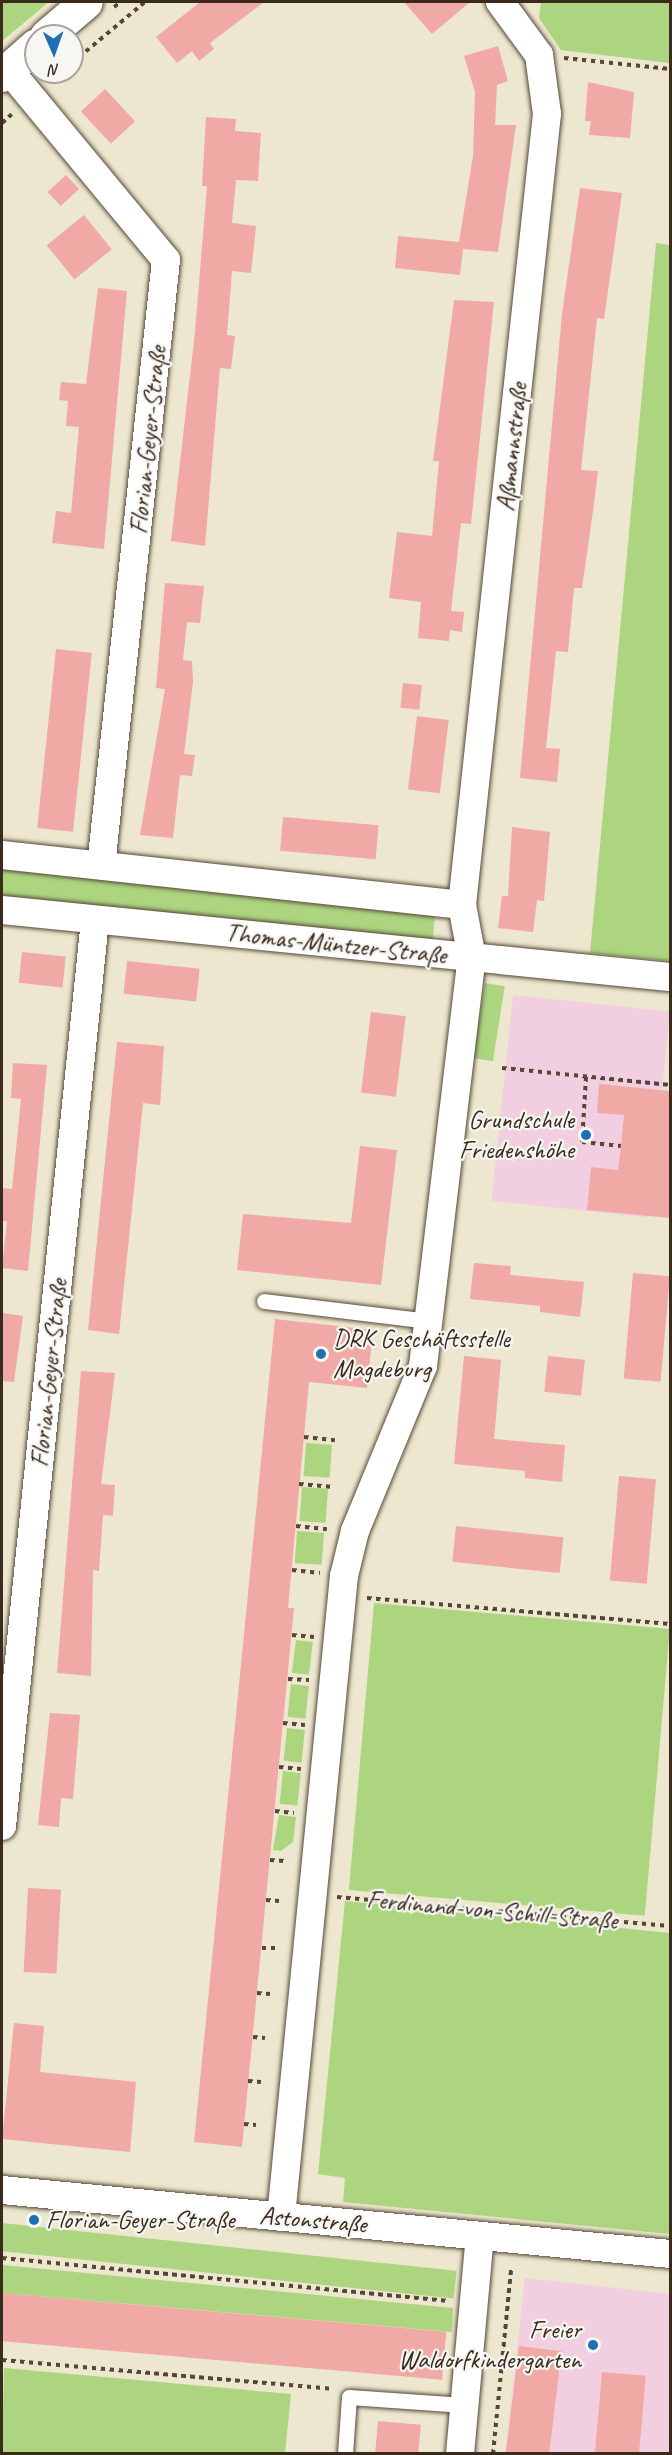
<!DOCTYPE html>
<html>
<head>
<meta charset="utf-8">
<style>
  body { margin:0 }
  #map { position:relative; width:672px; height:2455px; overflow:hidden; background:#ece7ce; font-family:Caveat,sans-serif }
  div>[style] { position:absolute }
  .built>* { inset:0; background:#f2cfe0; transform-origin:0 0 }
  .green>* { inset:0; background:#add580; transform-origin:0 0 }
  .building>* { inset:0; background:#f1a9a6; transform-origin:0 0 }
  .path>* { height:4px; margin-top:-2px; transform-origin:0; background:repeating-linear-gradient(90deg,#564638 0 4.5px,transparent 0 9px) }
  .roads { filter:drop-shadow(0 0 2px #564638) drop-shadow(0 0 2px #564638) }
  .lane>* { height:15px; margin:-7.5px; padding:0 7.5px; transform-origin:7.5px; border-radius:7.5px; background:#fff }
  .street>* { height:28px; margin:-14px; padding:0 14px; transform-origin:14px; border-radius:14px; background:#fff }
  .secondary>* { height:33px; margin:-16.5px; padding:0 16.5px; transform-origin:16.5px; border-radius:16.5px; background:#fff }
  .dots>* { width:16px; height:16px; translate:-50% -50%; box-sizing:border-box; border:3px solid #f6f6f2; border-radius:50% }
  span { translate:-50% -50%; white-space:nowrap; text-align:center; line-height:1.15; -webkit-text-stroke:4.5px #f6f6f2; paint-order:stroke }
  .street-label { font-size:26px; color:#3b2a1e }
  .poi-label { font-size:26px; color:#3b2a1e }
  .right { translate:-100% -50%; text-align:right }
  .left { translate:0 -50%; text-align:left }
  .frame { position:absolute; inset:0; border:3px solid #3b2a1e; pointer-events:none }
  .north { position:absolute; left:24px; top:24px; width:60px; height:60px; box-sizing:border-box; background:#f6f6f2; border:2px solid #aba49d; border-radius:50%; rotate:178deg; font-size:16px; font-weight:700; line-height:24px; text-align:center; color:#3b2a1e }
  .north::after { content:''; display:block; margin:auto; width:21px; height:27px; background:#1f6fb2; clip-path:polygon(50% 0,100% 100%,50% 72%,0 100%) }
</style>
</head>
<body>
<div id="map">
  <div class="built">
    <i style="left:513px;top:995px;width:158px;height:207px;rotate:6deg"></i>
    <i style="clip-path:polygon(525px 2278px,670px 2294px,670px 2453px,505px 2454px)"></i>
  </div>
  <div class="green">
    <i style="clip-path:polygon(2px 2px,49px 2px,2px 41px)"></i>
    <i style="clip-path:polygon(541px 2px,670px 2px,670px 63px,561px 50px,539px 18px)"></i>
    <i style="clip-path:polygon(656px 243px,670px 245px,670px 961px,590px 953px)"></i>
    <i style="left:2px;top:865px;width:436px;height:35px;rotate:6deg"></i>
    <i style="left:485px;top:983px;width:20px;height:76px;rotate:9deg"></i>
    <i style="left:306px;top:1443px;width:26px;height:33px;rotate:4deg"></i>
    <i style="left:302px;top:1487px;width:26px;height:34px;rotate:4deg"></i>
    <i style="left:297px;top:1531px;width:27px;height:32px;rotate:4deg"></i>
    <i style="left:374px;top:1603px;width:297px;height:288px;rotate:5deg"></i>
    <i style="left:296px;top:1640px;width:17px;height:33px;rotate:7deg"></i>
    <i style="left:291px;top:1684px;width:18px;height:33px;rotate:6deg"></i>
    <i style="left:287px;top:1728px;width:18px;height:33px;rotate:6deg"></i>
    <i style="left:283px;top:1771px;width:18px;height:33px;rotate:6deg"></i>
    <i style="clip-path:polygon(279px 1815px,296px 1817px,293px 1842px,281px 1851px,273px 1850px)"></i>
    <i style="clip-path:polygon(345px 1901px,670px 1933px,670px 2234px,343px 2202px,345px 2178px,318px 2174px)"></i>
    <i style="left:2px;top:2223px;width:457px;height:28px;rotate:6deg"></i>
    <i style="clip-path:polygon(2px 2265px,453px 2308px,452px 2332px,2px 2293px)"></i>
    <i style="clip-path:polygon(4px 2368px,291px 2394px,285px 2453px,2px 2453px)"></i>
  </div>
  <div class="building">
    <i style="clip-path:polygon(200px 2px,264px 2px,210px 43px,214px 49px,199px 61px,192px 51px,177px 63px,156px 37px)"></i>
    <i style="clip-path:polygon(404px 2px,470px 2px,432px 34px)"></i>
    <i style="clip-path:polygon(498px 46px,508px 81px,497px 85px,495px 125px,516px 125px,498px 252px,463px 249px,460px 275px,395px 268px,398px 236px,459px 242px,473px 156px,475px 92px,464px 56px)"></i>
    <i style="clip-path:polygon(588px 82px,634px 92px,630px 138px,589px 135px,591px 121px,585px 121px)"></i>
    <i style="left:105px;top:89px;width:44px;height:33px;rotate:47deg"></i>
    <i style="clip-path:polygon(206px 117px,236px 119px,235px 131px,261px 133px,258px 181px,236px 180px,232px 223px,256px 226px,251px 273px,232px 271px,227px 335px,235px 336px,231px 369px,220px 368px,205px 546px,171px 541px,195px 332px,207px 186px,202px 186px)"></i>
    <i style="left:66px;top:175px;width:19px;height:25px;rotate:47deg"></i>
    <i style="clip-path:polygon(580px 188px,622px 193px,604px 319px,597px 318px,581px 470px,598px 471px,593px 511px,582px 588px,574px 588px,568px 652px,556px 651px,546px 748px,560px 749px,557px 782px,520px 778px,562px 314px)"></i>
    <i style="left:84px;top:215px;width:44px;height:48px;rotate:51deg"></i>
    <i style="clip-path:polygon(98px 288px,127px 291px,104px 549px,52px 543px,56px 511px,71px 513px,79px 427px,66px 426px,68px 401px,59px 400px,61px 382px,86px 384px)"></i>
    <i style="clip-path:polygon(454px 300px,494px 302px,471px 524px,461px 523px,451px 611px,464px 612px,462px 632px,450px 630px,449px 641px,418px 638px,421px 602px,389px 598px,397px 532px,432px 536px,439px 461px,433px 461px)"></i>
    <i style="clip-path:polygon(165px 583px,204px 586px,200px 623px,187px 622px,183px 660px,192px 661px,193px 682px,184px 754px,195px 755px,192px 776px,180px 775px,173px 838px,140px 835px,165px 689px,156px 688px)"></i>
    <i style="left:56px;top:649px;width:36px;height:180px;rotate:6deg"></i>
    <i style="left:403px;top:683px;width:19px;height:25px;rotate:6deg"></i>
    <i style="left:417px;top:716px;width:32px;height:74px;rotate:7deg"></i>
    <i style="left:283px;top:817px;width:96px;height:34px;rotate:5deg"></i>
    <i style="clip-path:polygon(512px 827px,550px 832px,544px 901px,537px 900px,533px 932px,498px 928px,502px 896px,508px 896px)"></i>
    <i style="left:22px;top:952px;width:44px;height:31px;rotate:6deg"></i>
    <i style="left:127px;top:961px;width:73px;height:33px;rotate:6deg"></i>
    <i style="left:371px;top:1012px;width:35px;height:81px;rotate:7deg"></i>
    <i style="clip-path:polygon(117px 1042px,164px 1046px,160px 1105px,143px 1103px,119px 1334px,88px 1330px)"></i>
    <i style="clip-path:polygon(13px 1063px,47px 1065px,28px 1271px,2px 1268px,7px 1221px,2px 1221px,2px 1188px,12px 1189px,21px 1099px,11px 1098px)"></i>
    <i style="clip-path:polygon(599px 1084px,670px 1091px,670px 1218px,587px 1210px,591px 1167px,618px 1170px,621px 1146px,624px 1115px,597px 1113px)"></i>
    <i style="clip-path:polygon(360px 1146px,397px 1150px,381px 1285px,237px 1270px,243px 1214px,351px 1223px)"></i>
    <i style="clip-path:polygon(474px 1263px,511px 1266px,510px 1275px,584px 1282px,580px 1317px,540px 1312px,540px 1306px,470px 1299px)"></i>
    <i style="left:633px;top:1273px;width:37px;height:106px;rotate:5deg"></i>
    <i style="clip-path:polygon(2px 1313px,23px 1316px,14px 1382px,2px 1381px)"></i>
    <i style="clip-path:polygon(275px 1319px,373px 1330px,367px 1388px,309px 1382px,288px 1608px,294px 1608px,242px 2147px,194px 2142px)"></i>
    <i style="clip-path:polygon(464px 1356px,501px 1360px,494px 1439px,565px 1445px,562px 1482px,525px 1478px,525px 1471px,454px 1464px)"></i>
    <i style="left:548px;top:1356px;width:37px;height:36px;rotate:6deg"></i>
    <i style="clip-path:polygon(81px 1371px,115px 1373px,101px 1484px,115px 1485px,113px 1516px,103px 1515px,99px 1571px,93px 1570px,91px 1676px,57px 1673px)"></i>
    <i style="left:619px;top:1476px;width:37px;height:105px;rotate:5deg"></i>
    <i style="left:456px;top:1526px;width:108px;height:36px;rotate:6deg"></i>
    <i style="clip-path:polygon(50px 1713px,80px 1715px,73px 1799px,61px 1798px,59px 1827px,38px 1825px)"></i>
    <i style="left:28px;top:1888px;width:33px;height:84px;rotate:3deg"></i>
    <i style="clip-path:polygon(14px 2023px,44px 2026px,40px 2072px,136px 2082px,130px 2152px,2px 2139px)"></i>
    <i style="left:2px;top:2293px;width:446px;height:48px;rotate:5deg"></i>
    <i style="left:519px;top:2346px;width:43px;height:109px;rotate:7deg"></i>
    <i style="left:602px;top:2372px;width:44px;height:82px;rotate:5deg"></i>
    <i style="left:378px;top:2421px;width:43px;height:33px;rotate:5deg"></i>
  </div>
  <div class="path">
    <i style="left:114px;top:7px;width:9px;rotate:-36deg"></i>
    <i style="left:564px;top:58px;width:107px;rotate:5.9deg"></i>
    <i style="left:72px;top:63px;width:95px;rotate:-39.9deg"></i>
    <i style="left:50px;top:82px;width:16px;rotate:-40deg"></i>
    <i style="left:2px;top:123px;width:13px;rotate:-42deg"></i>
    <i style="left:502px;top:1068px;width:169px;rotate:5.8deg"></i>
    <i style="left:586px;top:1077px;width:65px;rotate:93.5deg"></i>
    <i style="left:582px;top:1142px;width:39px;rotate:6deg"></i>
    <i style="left:304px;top:1437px;width:31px;rotate:6deg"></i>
    <i style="left:299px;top:1484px;width:32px;rotate:5deg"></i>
    <i style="left:296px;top:1526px;width:31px;rotate:6deg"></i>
    <i style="left:292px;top:1570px;width:28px;rotate:6deg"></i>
    <i style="left:367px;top:1598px;width:304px;rotate:4.9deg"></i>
    <i style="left:292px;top:1635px;width:22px;rotate:5deg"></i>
    <i style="left:288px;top:1679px;width:21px;rotate:3deg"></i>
    <i style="left:283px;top:1723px;width:22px;rotate:5deg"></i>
    <i style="left:279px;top:1767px;width:22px;rotate:5deg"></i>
    <i style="left:275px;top:1811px;width:19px;rotate:6deg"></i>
    <i style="left:270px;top:1860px;width:14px;rotate:4deg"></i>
    <i style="left:337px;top:1897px;width:334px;rotate:5deg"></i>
    <i style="left:266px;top:1900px;width:13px;rotate:4deg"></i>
    <i style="left:262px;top:1948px;width:13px"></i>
    <i style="left:257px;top:1993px;width:13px;rotate:4deg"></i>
    <i style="left:253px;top:2037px;width:12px;rotate:5deg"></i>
    <i style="left:248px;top:2081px;width:13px;rotate:4deg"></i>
    <i style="left:244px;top:2124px;width:12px;rotate:5deg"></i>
    <i style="left:2px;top:2258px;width:449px;rotate:5.5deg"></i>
    <i style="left:2px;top:2360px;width:331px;rotate:5deg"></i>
    <i style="left:493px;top:2454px;width:186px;rotate:-84.4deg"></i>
  </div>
  <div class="roads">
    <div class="lane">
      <i style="left:264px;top:1301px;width:167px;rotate:6.9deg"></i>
      <i style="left:345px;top:2454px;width:57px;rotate:-86deg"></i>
      <i style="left:349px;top:2397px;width:115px;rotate:4deg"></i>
    </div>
    <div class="street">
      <i style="left:8px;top:69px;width:248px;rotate:50.4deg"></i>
      <i style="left:166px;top:260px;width:609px;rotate:96.12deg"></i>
      <i style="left:2px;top:855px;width:463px;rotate:6.2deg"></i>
      <i style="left:2px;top:910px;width:671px;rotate:5.73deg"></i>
      <i style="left:2px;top:1826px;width:911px;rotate:-84.14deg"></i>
      <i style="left:2px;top:2190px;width:671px;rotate:5.47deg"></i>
      <i style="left:281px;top:2217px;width:644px;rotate:-84.39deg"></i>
      <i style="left:344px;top:1576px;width:46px;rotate:-76.3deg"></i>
      <i style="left:355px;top:1531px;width:178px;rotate:-67.6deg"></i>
      <i style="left:423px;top:1366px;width:411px;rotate:-83.2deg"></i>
      <i style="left:472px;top:958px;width:54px;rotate:-100.7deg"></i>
      <i style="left:462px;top:905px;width:796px;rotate:-83.87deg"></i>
      <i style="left:547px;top:114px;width:60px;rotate:-97.7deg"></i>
      <i style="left:539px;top:55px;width:66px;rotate:-126.3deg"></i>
      <i style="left:460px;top:2454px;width:219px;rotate:-84.8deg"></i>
    </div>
    <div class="secondary">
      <i style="left:46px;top:36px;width:52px;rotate:-40.4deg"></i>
      <i style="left:2px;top:75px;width:45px;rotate:-41.4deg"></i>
    </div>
  </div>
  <div class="dots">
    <i style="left:586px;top:1135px;background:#1f6fb2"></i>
    <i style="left:321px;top:1354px;background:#1f6fb2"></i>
    <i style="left:34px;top:2220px;background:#1f6fb2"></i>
    <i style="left:593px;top:2345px;background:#1f6fb2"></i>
  </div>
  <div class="street-label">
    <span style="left:148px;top:440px;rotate:-84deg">Florian-Geyer-Straße</span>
    <span style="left:512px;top:447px;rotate:-84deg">Aßmannstraße</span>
    <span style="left:336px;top:944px;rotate:6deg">Thomas-Müntzer-Straße</span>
    <span style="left:49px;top:1373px;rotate:-84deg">Florian-Geyer-Straße</span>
    <span style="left:492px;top:1910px;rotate:5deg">Ferdinand-von-Schill-Straße</span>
    <span style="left:313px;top:2220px;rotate:5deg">Astonstraße</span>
  </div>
  <div class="poi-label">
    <span class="right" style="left:574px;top:1135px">Grundschule<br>Friedenshöhe</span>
    <span class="left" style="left:333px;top:1354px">DRK Geschäftsstelle<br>Magdeburg</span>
    <span class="left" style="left:46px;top:2220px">Florian-Geyer-Straße</span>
    <span class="right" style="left:581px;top:2345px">Freier<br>Waldorfkindergarten</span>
  </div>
  <div class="frame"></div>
  <div class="north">N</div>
</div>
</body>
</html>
